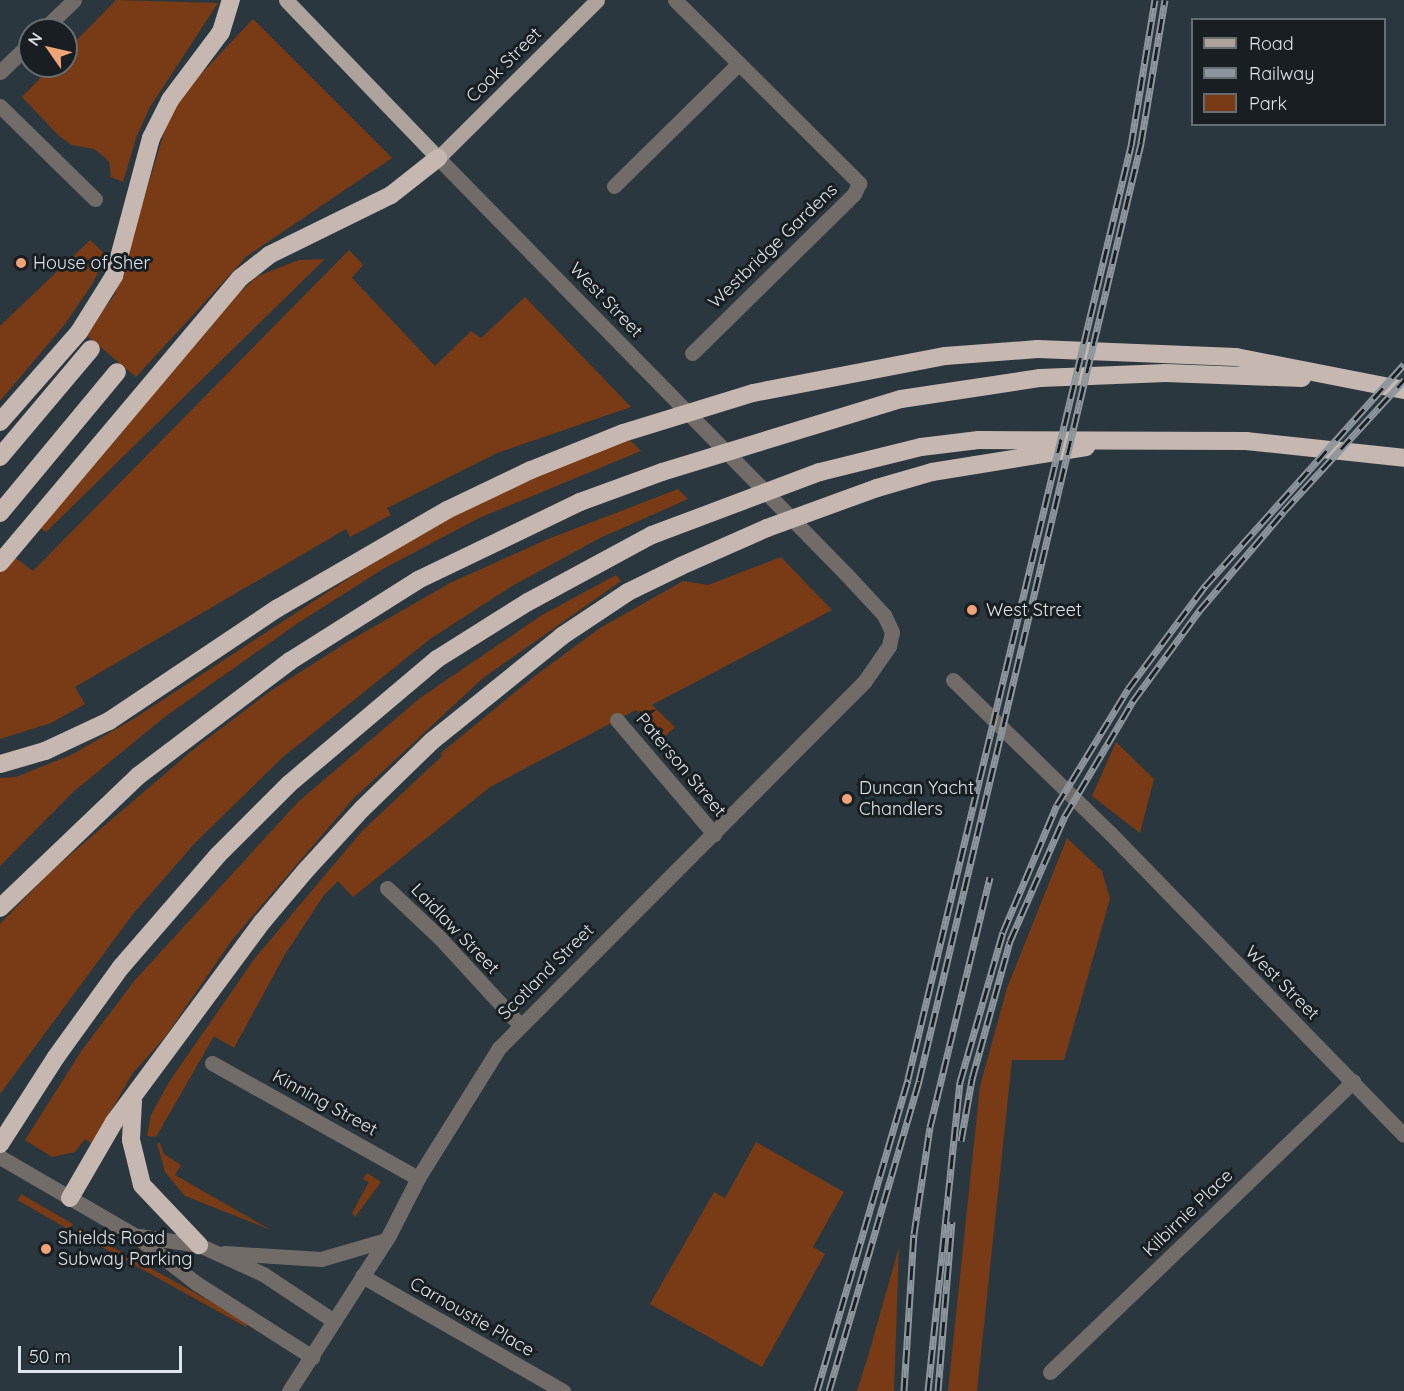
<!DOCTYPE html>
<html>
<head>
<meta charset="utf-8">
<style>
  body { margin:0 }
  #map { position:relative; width:1404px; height:1391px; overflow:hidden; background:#2b373e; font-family:Quicksand,sans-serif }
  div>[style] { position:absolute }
  .green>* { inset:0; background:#783b16; transform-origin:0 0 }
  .minor>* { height:15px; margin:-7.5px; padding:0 7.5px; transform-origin:7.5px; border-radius:7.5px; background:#726c69 }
  .tertiary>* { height:15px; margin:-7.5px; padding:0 7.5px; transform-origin:7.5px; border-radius:7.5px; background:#726c69 }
  .primary>* { height:15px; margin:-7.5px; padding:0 7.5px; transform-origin:7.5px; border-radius:7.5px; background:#aea29c }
  .motorway>* { height:18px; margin:-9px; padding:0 9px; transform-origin:9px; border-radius:9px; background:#c6b7b0 }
  .rail>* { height:7px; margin-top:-3.5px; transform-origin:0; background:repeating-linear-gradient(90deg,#181e21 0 14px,#8d969c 0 28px); box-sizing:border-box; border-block:2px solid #8d969c }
  .dots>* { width:16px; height:16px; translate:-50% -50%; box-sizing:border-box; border:3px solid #181e21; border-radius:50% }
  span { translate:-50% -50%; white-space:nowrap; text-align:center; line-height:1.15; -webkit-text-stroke:6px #181e21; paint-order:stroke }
  .street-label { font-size:18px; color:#dee5ea }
  .poi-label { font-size:18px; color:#dee5ea }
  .left { translate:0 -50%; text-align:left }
  .legend { position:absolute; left:1191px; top:18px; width:195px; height:108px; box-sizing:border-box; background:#181e21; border:2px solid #676e71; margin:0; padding:8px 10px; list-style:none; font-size:18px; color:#dee5ea }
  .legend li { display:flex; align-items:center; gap:12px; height:30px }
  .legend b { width:30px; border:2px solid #676e71 }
  .north { position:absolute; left:18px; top:18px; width:60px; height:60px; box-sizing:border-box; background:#181e21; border:2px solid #676e71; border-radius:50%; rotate:304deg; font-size:16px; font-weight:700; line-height:24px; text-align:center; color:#dee5ea }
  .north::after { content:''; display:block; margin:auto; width:21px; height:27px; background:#f0a279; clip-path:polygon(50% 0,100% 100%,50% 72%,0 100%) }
  .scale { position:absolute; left:18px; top:1346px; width:164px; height:27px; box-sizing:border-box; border:3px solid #dee5ea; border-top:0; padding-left:8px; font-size:18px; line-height:21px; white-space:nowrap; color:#dee5ea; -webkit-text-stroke:4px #181e21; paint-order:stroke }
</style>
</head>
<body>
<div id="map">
  <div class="green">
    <i style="clip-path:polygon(116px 0,218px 3px,150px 107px,137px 135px,123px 182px,111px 177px,109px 161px,94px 149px,72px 145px,59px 136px,22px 97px,52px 66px,66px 66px,66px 51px)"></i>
    <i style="clip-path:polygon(253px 19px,392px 158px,247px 256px,136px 377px,86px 335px,115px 294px,167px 123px,183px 93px)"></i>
    <i style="clip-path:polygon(90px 240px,106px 255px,93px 283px,65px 324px,0 401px,0 326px)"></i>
    <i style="clip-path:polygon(349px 250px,363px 265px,352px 278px,435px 366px,471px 331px,481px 338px,525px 297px,631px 407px,497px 453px,387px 508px,391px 515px,350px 537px,346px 529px,75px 687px,85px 704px,51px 723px,0 739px,0 572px,13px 556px,33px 571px)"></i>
    <i style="clip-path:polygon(325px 259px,46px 532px,40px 528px,230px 301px,258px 276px,299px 260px)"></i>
    <i style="clip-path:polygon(629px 439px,641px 451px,479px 518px,383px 569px,298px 623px,166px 716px,73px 792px,0 866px,0 778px,16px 777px,73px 754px,135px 718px,366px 567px,452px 517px,549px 468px)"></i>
    <i style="clip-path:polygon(678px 489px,688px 499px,600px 538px,512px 586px,430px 639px,283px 757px,195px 843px,133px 914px,0 1094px,0 924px,49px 873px,194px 749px,269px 692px,349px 641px,450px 583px,548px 539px)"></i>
    <i style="clip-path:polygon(781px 557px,832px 610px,652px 705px,675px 727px,664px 737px,636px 710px,490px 787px,353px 897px,338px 881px,324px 895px,284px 956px,234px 1048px,214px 1036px,156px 1137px,147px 1136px,151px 1115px,169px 1082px,255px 958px,363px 830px,442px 756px,441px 753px,536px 675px,600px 628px,683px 581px,708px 585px)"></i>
    <i style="clip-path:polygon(616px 575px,621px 581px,483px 678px,353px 799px,232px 940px,165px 1037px,132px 1074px,92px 1144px,85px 1139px,75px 1152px,52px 1157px,25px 1140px,82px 1050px,135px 980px,299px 801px,420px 698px,542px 615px)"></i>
    <i style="clip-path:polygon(1116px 742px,1154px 779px,1140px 833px,1092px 796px)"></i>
    <i style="clip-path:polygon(1067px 838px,1102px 871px,1110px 899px,1064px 1060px,1012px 1060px,977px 1391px,948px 1391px,980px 1086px,1007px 988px)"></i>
    <i style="clip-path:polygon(756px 1142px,844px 1192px,813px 1247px,825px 1254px,762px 1367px,650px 1304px,714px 1192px,725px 1198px)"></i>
    <i style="clip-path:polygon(157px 1143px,160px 1143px,164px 1154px,181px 1165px,175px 1175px,271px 1230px,185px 1196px,165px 1172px)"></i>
    <i style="clip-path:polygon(367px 1173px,381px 1182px,355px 1217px,352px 1213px,369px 1182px,363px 1179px)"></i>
    <i style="left:21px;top:1194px;width:60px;height:7px;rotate:30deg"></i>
    <i style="left:78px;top:1228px;width:195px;height:5px;rotate:29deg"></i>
    <i style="clip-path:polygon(899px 1247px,894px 1391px,857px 1391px,869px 1353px)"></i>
  </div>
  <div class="minor">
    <i style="left:675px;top:0;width:260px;rotate:44.8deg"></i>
    <i style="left:859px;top:183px;width:12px;rotate:114deg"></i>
    <i style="left:854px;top:194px;width:227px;rotate:135.5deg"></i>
    <i style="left:0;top:106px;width:133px;rotate:44.4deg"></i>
    <i style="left:614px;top:186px;width:175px;rotate:-44.5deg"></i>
    <i style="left:953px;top:680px;width:219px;rotate:44.3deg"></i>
    <i style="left:1110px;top:833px;width:421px;rotate:45.8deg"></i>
    <i style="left:617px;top:720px;width:150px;rotate:49.6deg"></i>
    <i style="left:387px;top:888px;width:71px;rotate:43.3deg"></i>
    <i style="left:439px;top:937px;width:118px;rotate:47.4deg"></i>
    <i style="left:212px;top:1063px;width:236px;rotate:29.2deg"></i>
    <i style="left:362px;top:1276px;width:232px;rotate:29.8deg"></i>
    <i style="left:1050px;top:1372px;width:420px;rotate:-43.8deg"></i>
  </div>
  <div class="tertiary">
    <i style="left:43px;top:30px;width:43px;rotate:-44.1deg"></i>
    <i style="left:0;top:72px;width:42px;rotate:-44deg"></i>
    <i style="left:0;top:1157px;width:157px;rotate:30.2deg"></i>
    <i style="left:136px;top:1236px;width:76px;rotate:38.1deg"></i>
    <i style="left:196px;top:1283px;width:138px;rotate:32.5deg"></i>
    <i style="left:139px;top:1236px;width:61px;rotate:8.5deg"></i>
    <i style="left:199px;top:1245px;width:70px;rotate:24.4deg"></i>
    <i style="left:263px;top:1274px;width:85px;rotate:33.5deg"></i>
    <i style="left:224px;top:1253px;width:97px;rotate:3.5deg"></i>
    <i style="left:321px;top:1259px;width:68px;rotate:-16.3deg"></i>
    <i style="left:289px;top:1391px;width:185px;rotate:-57.3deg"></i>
    <i style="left:389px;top:1235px;width:64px;rotate:-63deg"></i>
    <i style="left:418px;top:1178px;width:153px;rotate:-58.1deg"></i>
    <i style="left:499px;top:1048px;width:517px;rotate:-45.08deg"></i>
    <i style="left:864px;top:682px;width:44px;rotate:-55.2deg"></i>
    <i style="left:889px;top:646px;width:14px;rotate:-78deg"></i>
    <i style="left:892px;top:632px;width:19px;rotate:-115deg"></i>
    <i style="left:884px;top:615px;width:56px;rotate:-132.8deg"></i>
    <i style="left:846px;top:574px;width:583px;rotate:-134.44deg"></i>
  </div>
  <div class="primary">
    <i style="left:286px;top:0;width:219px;rotate:46.1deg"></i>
    <i style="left:438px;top:158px;width:224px;rotate:-44.8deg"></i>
  </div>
  <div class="motorway">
    <i style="left:0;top:422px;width:120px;rotate:-48.7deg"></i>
    <i style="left:79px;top:332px;width:66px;rotate:-58deg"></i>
    <i style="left:114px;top:276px;width:143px;rotate:-75deg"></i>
    <i style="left:151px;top:138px;width:42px;rotate:-63.4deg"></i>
    <i style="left:170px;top:100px;width:85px;rotate:-53.1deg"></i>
    <i style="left:221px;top:32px;width:34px;rotate:-73deg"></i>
    <i style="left:0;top:457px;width:141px;rotate:-49.9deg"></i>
    <i style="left:0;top:513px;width:183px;rotate:-50.3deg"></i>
    <i style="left:0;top:563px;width:373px;rotate:-49.9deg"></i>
    <i style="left:240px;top:278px;width:37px;rotate:-38deg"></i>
    <i style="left:269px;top:255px;width:136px;rotate:-26.2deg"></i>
    <i style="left:391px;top:195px;width:60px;rotate:-38.2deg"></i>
    <i style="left:0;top:764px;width:47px;rotate:-16.1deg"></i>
    <i style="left:45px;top:751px;width:71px;rotate:-25.1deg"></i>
    <i style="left:109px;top:721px;width:203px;rotate:-33.8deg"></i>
    <i style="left:278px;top:608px;width:195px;rotate:-30.1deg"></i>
    <i style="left:447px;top:510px;width:93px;rotate:-25.5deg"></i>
    <i style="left:531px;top:470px;width:99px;rotate:-21.9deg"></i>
    <i style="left:623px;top:433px;width:136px;rotate:-17.1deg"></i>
    <i style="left:753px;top:393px;width:196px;rotate:-10.9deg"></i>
    <i style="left:945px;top:356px;width:93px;rotate:-4.3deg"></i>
    <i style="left:1038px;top:349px;width:198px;rotate:2.3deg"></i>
    <i style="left:1236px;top:357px;width:171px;rotate:11.1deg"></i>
    <i style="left:0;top:908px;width:191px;rotate:-43.7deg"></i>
    <i style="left:138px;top:776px;width:191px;rotate:-37.1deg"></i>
    <i style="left:290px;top:661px;width:151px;rotate:-32.3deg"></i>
    <i style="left:418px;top:580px;width:180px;rotate:-25.7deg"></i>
    <i style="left:580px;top:502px;width:87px;rotate:-20.1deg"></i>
    <i style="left:662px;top:472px;width:250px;rotate:-17deg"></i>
    <i style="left:901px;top:399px;width:141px;rotate:-8.6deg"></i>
    <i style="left:1040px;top:378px;width:126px;rotate:-2.3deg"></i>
    <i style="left:1166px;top:373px;width:136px;rotate:2.1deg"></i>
    <i style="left:133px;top:1101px;width:39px;rotate:93deg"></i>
    <i style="left:131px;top:1140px;width:46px;rotate:76.3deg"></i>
    <i style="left:142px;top:1185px;width:83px;rotate:46.5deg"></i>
    <i style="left:0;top:1144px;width:103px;rotate:-57.2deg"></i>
    <i style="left:56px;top:1057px;width:111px;rotate:-54.2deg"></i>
    <i style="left:121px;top:967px;width:148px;rotate:-49.1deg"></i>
    <i style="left:218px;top:855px;width:100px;rotate:-45deg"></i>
    <i style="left:289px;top:784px;width:194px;rotate:-40.2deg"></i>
    <i style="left:437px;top:659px;width:107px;rotate:-32.1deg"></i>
    <i style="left:528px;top:602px;width:141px;rotate:-28.4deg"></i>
    <i style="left:652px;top:535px;width:179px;rotate:-20.6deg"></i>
    <i style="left:820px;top:472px;width:104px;rotate:-13.9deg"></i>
    <i style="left:921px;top:447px;width:58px;rotate:-6.9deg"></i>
    <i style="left:979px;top:440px;width:267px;rotate:0.2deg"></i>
    <i style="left:1246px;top:441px;width:159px;rotate:6.1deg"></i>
    <i style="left:70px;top:1198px;width:88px;rotate:-59.9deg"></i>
    <i style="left:114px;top:1122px;width:250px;rotate:-53.5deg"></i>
    <i style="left:263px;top:921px;width:68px;rotate:-49.8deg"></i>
    <i style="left:307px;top:869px;width:81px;rotate:-47.5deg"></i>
    <i style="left:362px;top:809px;width:98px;rotate:-44.2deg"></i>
    <i style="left:432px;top:741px;width:167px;rotate:-38.9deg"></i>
    <i style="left:562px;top:636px;width:79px;rotate:-33.7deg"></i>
    <i style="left:628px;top:592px;width:59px;rotate:-26.1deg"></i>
    <i style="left:681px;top:566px;width:94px;rotate:-23.8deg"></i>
    <i style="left:767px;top:528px;width:117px;rotate:-20deg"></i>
    <i style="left:877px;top:488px;width:57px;rotate:-16.2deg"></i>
    <i style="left:932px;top:472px;width:156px;rotate:-9.2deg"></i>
  </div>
  <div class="rail">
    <i style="left:961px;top:1141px;width:63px;rotate:-79.9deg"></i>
    <i style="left:972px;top:1079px;width:143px;rotate:-74.6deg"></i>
    <i style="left:1010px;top:941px;width:137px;rotate:-66.3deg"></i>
    <i style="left:1065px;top:816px;width:134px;rotate:-59.4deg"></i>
    <i style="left:1133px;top:701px;width:112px;rotate:-53.7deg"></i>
    <i style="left:1199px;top:611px;width:131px;rotate:-49.6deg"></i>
    <i style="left:1284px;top:511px;width:178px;rotate:-47.5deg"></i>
    <i style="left:817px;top:1391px;width:325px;rotate:-73.7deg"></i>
    <i style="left:908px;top:1079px;width:959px;rotate:-76.56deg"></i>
    <i style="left:1131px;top:146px;width:148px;rotate:-80.7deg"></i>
    <i style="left:829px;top:1391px;width:323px;rotate:-73.8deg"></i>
    <i style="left:919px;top:1081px;width:964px;rotate:-76.68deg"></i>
    <i style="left:1141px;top:143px;width:145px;rotate:-80.5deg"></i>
    <i style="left:904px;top:1391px;width:157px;rotate:-86.4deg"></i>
    <i style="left:914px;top:1234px;width:108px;rotate:-81.5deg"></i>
    <i style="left:930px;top:1127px;width:257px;rotate:-76.5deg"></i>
    <i style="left:928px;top:1391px;width:311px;rotate:-84.1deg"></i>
    <i style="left:960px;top:1082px;width:156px;rotate:-74deg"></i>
    <i style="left:1003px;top:932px;width:138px;rotate:-67deg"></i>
    <i style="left:1057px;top:805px;width:136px;rotate:-58.5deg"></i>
    <i style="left:1128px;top:689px;width:129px;rotate:-53.2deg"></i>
    <i style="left:1205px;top:586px;width:298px;rotate:-48.1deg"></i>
    <i style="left:938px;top:1391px;width:170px;rotate:-85.3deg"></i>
  </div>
  <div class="dots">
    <i style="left:21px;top:263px;background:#f0a279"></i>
    <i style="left:972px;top:610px;background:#f0a279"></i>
    <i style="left:847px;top:799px;background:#f0a279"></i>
    <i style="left:46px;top:1249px;background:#f0a279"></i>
  </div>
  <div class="street-label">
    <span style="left:504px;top:65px;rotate:-45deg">Cook Street</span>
    <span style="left:773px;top:246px;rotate:-44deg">Westbridge Gardens</span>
    <span style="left:606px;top:300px;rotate:46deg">West Street</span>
    <span style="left:681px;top:765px;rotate:50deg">Paterson Street</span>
    <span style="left:455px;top:929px;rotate:46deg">Laidlaw Street</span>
    <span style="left:546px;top:972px;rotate:-45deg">Scotland Street</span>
    <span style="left:1282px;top:983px;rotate:45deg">West Street</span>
    <span style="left:325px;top:1103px;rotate:29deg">Kinning Street</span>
    <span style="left:1188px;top:1213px;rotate:-44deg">Kilbirnie Place</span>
    <span style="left:472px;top:1317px;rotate:30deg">Carnoustie Place</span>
  </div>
  <div class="poi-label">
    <span class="left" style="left:33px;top:263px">House of Sher</span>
    <span class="left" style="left:986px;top:610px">West Street</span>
    <span class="left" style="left:859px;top:799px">Duncan Yacht<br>Chandlers</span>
    <span class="left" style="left:58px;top:1249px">Shields Road<br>Subway Parking</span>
  </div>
  <ul class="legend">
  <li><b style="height:8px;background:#aea29c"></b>Road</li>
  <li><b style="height:8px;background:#8d969c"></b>Railway</li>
  <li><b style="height:16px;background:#783b16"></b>Park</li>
  </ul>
  <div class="north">N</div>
  <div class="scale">50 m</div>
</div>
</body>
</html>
